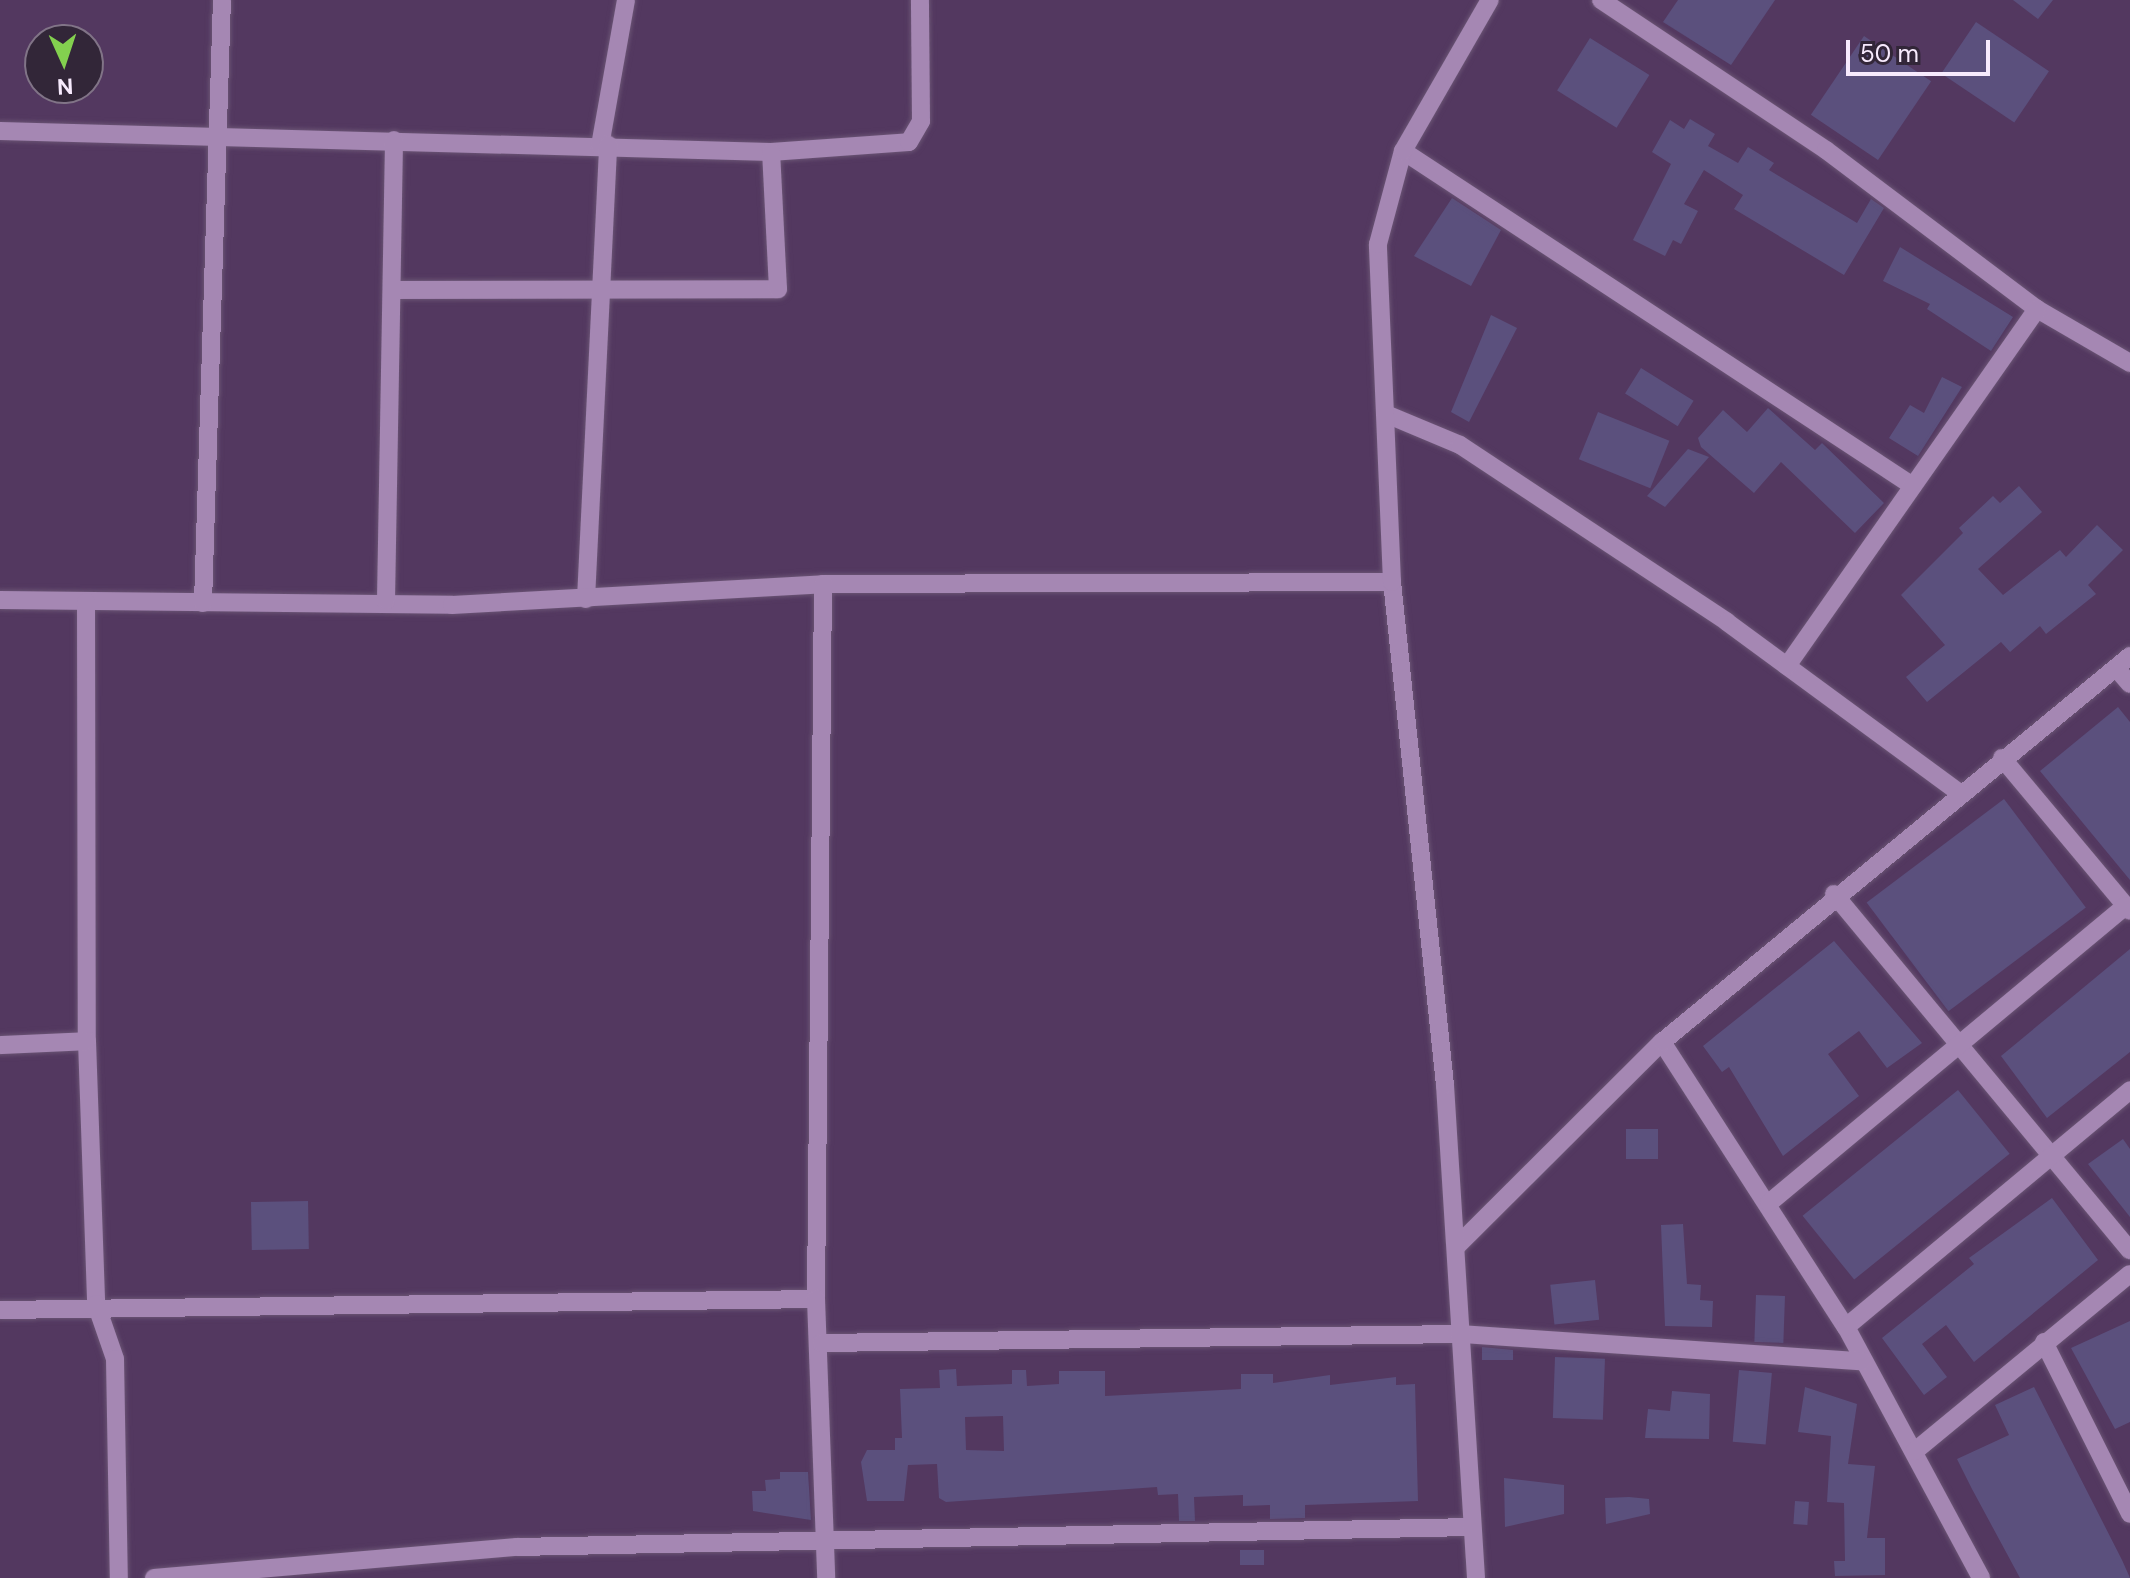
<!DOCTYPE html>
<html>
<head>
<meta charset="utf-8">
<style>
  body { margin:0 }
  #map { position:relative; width:2130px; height:1578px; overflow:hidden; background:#533860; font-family:"DM Sans",sans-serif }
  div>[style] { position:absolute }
  .building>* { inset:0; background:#5b507d; transform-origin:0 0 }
  .roads { filter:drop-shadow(0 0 2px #6a5474) drop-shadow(0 0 2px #6a5474) }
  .street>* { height:18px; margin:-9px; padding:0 9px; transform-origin:9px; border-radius:9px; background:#a587b3 }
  span { translate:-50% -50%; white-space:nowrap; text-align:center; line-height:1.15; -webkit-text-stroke:6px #322638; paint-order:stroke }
  .north { position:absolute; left:24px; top:24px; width:80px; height:80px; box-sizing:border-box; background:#322638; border:2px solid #817487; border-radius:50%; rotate:177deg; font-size:22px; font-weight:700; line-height:32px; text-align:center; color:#f7eafd }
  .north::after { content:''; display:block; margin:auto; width:28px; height:36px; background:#83d04f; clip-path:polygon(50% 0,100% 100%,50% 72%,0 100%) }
  .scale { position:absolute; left:1846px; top:40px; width:144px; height:36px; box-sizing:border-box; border:4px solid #f7eafd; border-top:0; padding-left:10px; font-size:24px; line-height:28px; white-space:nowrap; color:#f7eafd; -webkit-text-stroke:6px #322638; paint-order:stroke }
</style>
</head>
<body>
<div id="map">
  <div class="building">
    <i style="clip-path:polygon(1678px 0,1775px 0,1731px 65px,1663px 22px)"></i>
    <i style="clip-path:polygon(2013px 0,2053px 0,2038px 19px)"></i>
    <i style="left:1976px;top:22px;width:88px;height:62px;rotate:34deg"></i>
    <i style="left:1864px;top:36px;width:81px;height:95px;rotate:34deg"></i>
    <i style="left:1590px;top:38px;width:70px;height:62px;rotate:32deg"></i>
    <i style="clip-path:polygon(1690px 119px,1715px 134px,1708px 146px,1738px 163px,1748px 147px,1774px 163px,1769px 170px,1857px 223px,1871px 199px,1884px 208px,1844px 275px,1734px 209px,1743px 195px,1704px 170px,1684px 204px,1698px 211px,1681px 244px,1673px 240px,1665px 256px,1633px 240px,1671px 164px,1652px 152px,1670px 120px,1684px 129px)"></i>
    <i style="clip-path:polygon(1452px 198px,1501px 230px,1471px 286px,1414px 256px)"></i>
    <i style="clip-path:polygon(1900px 247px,2013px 317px,1991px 351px,1927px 309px,1930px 304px,1883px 281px)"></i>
    <i style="clip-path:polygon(1491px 315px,1517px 328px,1469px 422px,1451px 412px)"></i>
    <i style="left:1641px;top:368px;width:62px;height:30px;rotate:32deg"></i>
    <i style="clip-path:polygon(1942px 377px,1962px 387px,1918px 456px,1889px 438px,1910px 405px,1924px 413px)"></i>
    <i style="clip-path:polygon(1768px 408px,1815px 450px,1822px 443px,1884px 503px,1855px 533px,1781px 462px,1754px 493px,1701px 447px,1698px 438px,1723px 410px,1747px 432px)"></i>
    <i style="left:1598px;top:412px;width:77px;height:51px;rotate:22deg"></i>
    <i style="clip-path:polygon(1688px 449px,1709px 457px,1665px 507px,1647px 496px)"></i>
    <i style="clip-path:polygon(2019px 486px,2042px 512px,1978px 569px,2003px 595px,2060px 550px,2066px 557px,2097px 525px,2123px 550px,2088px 585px,2096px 594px,2046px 634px,2040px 626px,2010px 652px,2001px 642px,1927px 702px,1906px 677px,1945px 645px,1901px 595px,1963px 533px,1959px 528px,1993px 496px,2000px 503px)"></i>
    <i style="clip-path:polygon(2118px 707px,2130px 722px,2130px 880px,2040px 771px)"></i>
    <i style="left:2004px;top:799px;width:136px;height:172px;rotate:53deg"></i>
    <i style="clip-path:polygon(1834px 941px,1922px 1043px,1887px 1068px,1859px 1031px,1828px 1054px,1859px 1096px,1783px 1156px,1729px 1067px,1722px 1072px,1703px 1046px)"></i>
    <i style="clip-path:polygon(2130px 949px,2130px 1052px,2047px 1118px,2001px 1056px)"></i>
    <i style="left:1958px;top:1090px;width:82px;height:200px;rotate:51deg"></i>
    <i style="left:1658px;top:1129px;width:30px;height:32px;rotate:90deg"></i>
    <i style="clip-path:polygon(2123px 1139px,2130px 1149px,2130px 1217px,2088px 1164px)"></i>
    <i style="clip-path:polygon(2052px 1198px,2098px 1260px,1974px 1362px,1946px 1325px,1922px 1344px,1947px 1377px,1924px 1395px,1882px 1338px,1974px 1264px,1969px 1258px)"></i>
    <i style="left:308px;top:1201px;width:48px;height:57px;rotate:89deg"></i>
    <i style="clip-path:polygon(1683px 1224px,1687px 1284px,1701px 1285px,1700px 1300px,1713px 1301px,1712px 1327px,1665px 1326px,1661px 1225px)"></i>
    <i style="left:1595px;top:1280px;width:40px;height:45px;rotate:84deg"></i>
    <i style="left:1756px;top:1295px;width:29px;height:47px;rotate:2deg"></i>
    <i style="clip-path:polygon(2130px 1321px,2130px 1422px,2115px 1429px,2071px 1348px)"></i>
    <i style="clip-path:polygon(1482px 1347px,1513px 1350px,1513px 1360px,1482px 1360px)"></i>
    <i style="left:1555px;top:1357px;width:50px;height:61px;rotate:2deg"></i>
    <i style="clip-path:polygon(evenodd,956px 1369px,957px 1386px,1012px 1384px,1012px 1370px,1026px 1370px,1027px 1386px,1059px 1384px,1059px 1371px,1105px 1371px,1105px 1396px,1241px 1389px,1241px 1374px,1273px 1374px,1273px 1383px,1330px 1375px,1330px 1385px,1396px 1377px,1396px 1385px,1415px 1384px,1418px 1501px,1305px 1505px,1305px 1518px,1270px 1519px,1270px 1505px,1243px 1506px,1243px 1495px,1194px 1497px,1195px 1521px,1179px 1521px,1178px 1494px,1158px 1495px,1157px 1487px,946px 1502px,939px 1498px,937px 1464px,908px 1465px,904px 1501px,867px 1501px,861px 1462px,867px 1450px,895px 1450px,895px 1438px,902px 1438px,900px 1389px,940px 1388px,939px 1370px,956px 1369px,1003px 1416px,1004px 1451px,966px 1450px,965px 1417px,1003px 1416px)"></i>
    <i style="left:1739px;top:1370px;width:33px;height:72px;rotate:5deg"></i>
    <i style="clip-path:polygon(1805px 1387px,1857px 1404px,1848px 1464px,1875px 1466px,1867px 1538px,1885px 1538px,1885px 1575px,1835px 1576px,1834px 1561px,1845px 1561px,1844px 1503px,1827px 1502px,1831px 1436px,1798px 1432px)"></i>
    <i style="clip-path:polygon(2034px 1387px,2122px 1560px,2130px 1578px,2020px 1578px,1972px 1489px,1957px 1459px,2009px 1435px,1995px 1405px)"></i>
    <i style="clip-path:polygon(1672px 1391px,1710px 1394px,1709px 1439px,1645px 1438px,1648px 1409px,1670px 1411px)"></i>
    <i style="clip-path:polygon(780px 1472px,808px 1472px,811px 1520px,753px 1511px,752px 1491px,766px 1491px,765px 1480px,780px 1479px)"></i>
    <i style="clip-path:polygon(1504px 1478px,1564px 1485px,1564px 1514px,1505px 1527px)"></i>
    <i style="clip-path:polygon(1629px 1497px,1649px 1499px,1650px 1514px,1606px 1524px,1605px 1498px)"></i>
    <i style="left:1795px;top:1501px;width:14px;height:23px;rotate:4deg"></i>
    <i style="left:1264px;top:1550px;width:15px;height:24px;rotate:90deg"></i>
  </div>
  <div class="roads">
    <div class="street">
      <i style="left:1601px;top:0;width:270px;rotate:33.7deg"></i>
      <i style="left:1826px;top:150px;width:264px;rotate:37deg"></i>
      <i style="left:2037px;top:309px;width:108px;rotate:30.1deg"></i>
      <i style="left:0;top:131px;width:771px;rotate:1.56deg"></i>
      <i style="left:771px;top:152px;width:138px;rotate:-4.1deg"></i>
      <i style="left:909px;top:142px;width:24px;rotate:-60deg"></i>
      <i style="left:921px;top:121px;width:121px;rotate:-90.5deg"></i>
      <i style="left:600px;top:146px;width:148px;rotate:-79.9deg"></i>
      <i style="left:1403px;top:151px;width:610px;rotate:33.3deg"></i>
      <i style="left:393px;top:290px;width:385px;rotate:-0.1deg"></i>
      <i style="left:778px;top:289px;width:137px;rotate:-92.9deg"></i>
      <i style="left:1386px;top:414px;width:80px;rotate:22.7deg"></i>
      <i style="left:1460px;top:445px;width:320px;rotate:33.5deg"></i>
      <i style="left:1727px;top:622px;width:289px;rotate:36.3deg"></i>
      <i style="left:586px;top:599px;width:455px;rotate:-87.2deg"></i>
      <i style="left:0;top:600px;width:452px;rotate:0.6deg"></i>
      <i style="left:452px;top:605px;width:372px;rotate:-3.2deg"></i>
      <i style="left:823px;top:584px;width:569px;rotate:-0.2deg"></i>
      <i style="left:386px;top:600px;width:460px;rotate:-89deg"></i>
      <i style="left:86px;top:602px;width:439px;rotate:89.9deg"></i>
      <i style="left:87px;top:1041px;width:263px;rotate:88deg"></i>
      <i style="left:96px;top:1304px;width:58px;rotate:70.9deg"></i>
      <i style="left:115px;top:1359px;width:219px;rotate:89deg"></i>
      <i style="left:203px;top:603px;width:603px;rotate:-88.2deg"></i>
      <i style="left:1787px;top:666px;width:436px;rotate:-55deg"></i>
      <i style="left:2116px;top:668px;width:21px;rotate:49deg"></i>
      <i style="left:2002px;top:758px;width:199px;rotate:50.1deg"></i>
      <i style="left:1834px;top:894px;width:463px;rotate:50.3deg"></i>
      <i style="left:1662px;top:1042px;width:339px;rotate:57.2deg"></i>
      <i style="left:1846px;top:1327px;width:285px;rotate:61.7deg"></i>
      <i style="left:0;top:1045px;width:87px;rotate:-2.6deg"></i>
      <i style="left:1769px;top:1203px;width:464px;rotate:-39.8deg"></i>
      <i style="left:1457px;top:1246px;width:289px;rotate:-44.9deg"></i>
      <i style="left:1662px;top:1042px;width:607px;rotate:-39.52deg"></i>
      <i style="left:816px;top:1299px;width:715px;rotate:-89.44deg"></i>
      <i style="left:0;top:1310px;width:816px;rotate:-0.77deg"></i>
      <i style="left:816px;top:1299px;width:279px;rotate:87.9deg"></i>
      <i style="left:1846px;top:1327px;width:370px;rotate:-39.8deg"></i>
      <i style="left:2044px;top:1342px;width:192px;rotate:63.4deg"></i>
      <i style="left:822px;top:1343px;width:639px;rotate:-0.81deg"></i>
      <i style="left:1461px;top:1334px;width:402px;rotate:3.9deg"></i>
      <i style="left:1915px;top:1451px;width:278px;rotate:-39.5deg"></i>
      <i style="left:154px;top:1578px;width:364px;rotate:-4.9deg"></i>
      <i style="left:517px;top:1547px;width:955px;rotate:-1.2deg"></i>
      <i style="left:1476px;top:1578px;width:494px;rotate:-93.6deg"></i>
      <i style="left:1445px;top:1085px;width:506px;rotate:-96.01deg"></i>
      <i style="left:1392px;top:582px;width:338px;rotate:-92.4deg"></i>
      <i style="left:1378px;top:244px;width:96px;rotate:-75deg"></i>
      <i style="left:1403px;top:151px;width:174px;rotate:-60.1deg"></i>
    </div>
  </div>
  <div class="north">N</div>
  <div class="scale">50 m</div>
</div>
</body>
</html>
